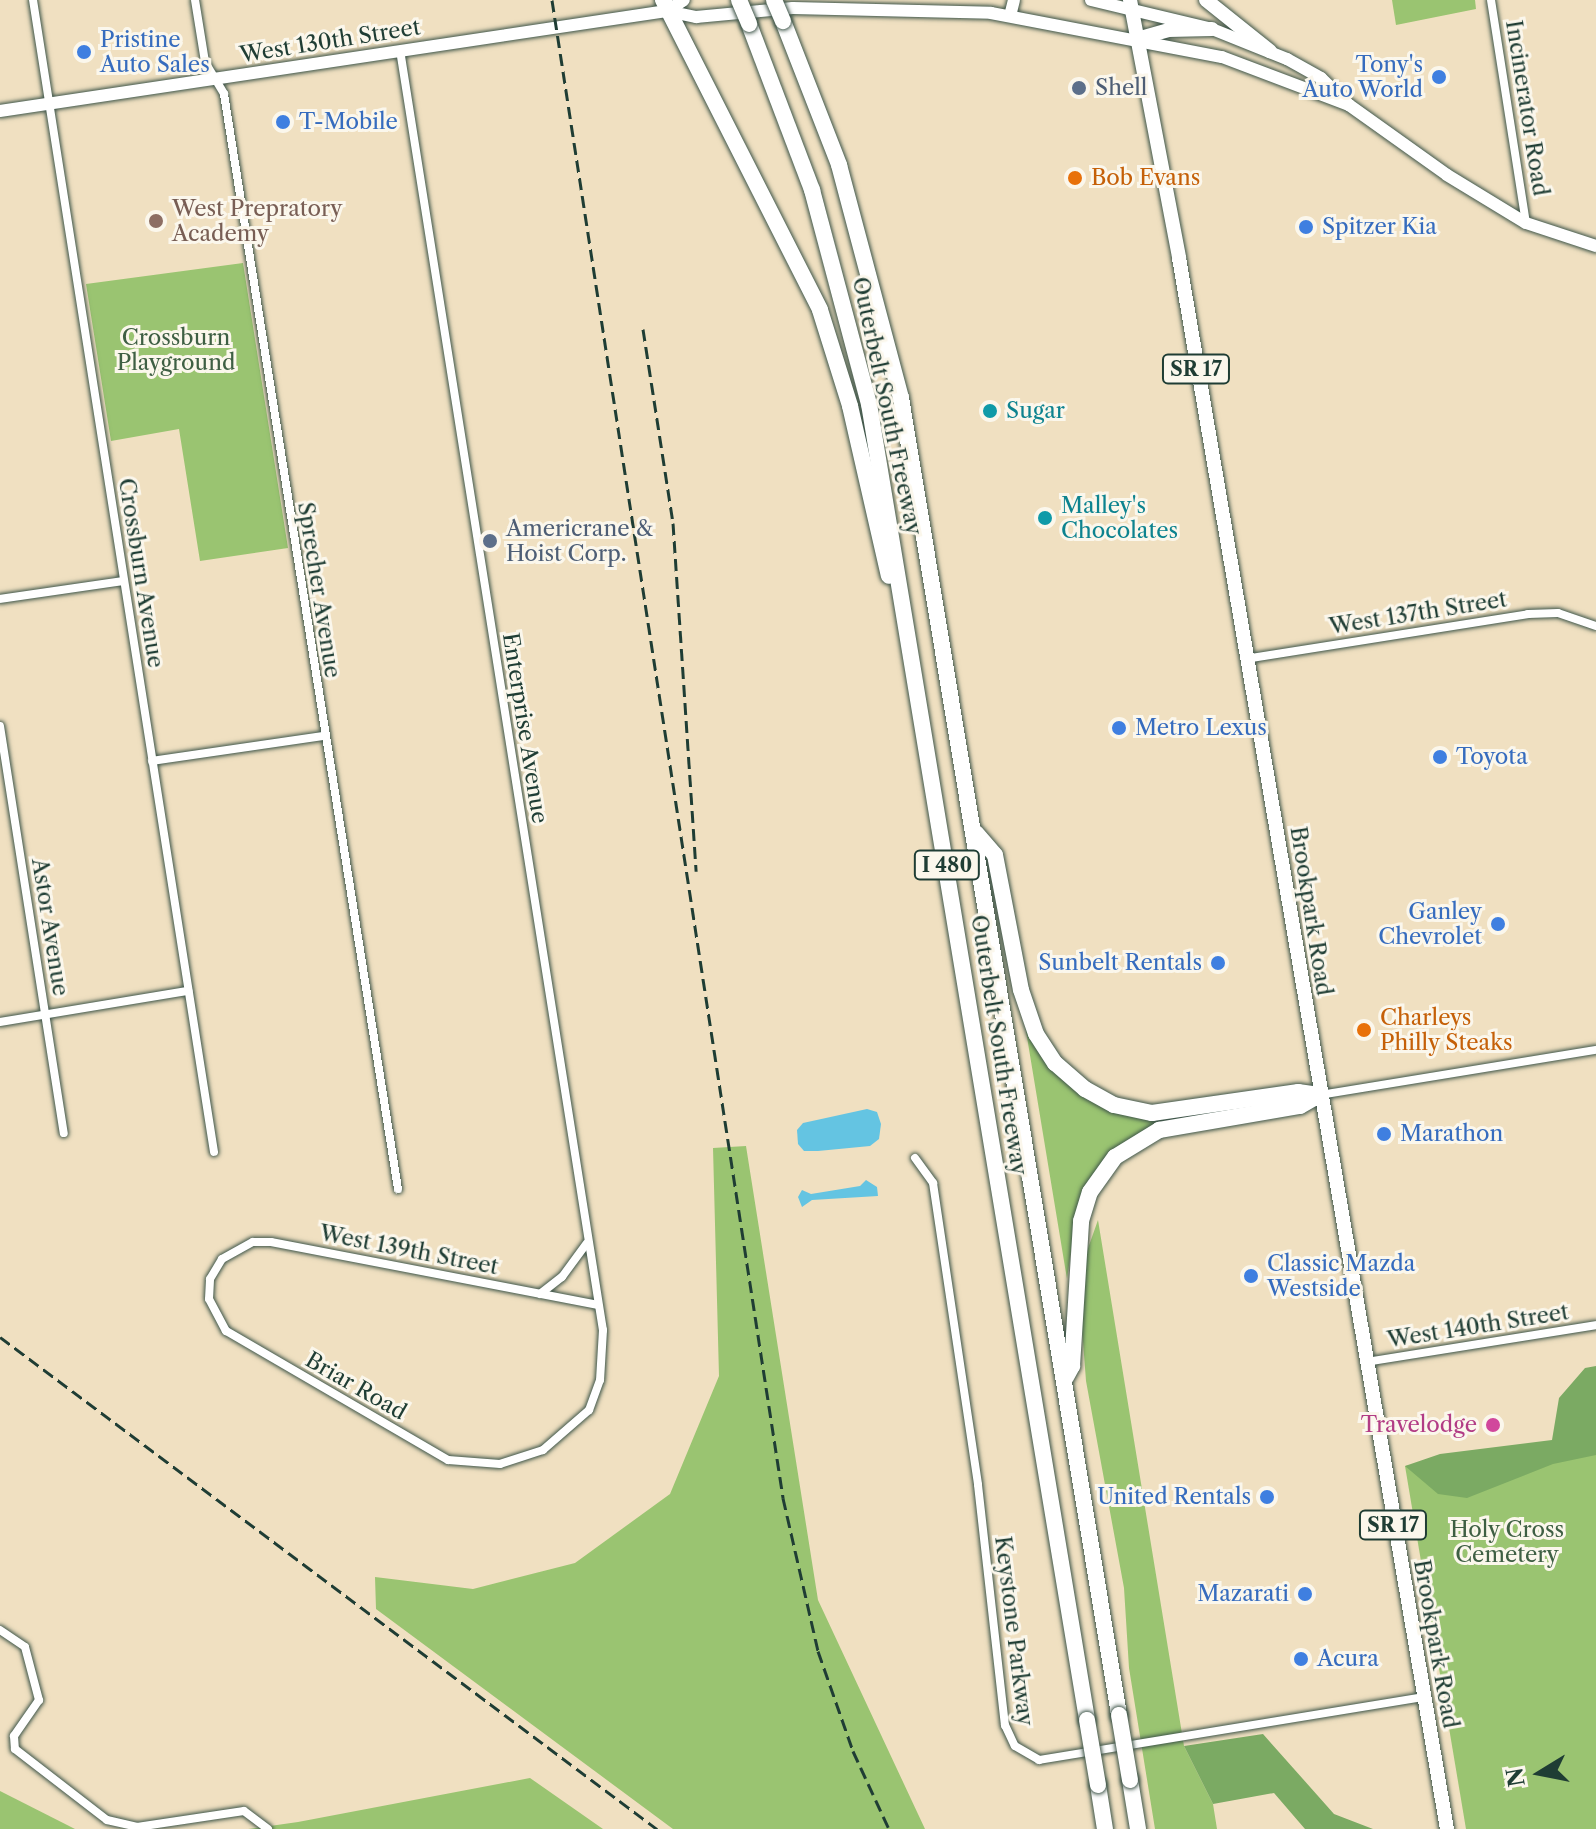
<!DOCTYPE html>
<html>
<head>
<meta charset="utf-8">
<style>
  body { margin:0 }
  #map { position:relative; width:1596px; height:1829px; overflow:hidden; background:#f0e0c1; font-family:"Libre Caslon Text",serif }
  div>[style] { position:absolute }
  .green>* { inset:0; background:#9ac471 }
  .forest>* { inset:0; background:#7baa63 }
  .water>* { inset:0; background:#64c4e2 }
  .roads { filter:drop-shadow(0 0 2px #3e5549) drop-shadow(0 0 2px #3e5549) }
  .street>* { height:8px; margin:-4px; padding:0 4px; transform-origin:4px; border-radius:4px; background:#fff }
  .secondary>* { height:12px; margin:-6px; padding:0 6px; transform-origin:6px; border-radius:6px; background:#fff }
  .primary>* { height:14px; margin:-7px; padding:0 7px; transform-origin:7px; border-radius:7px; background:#fff }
  .highway>* { height:16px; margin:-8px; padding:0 8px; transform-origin:8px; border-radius:8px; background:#fff }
  .rail>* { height:3px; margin-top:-1.5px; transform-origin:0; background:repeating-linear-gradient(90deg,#1f3d34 0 12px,transparent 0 18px) }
  .bridges { filter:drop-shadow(0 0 2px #3e5549) drop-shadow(0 0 2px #3e5549) }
  .highway-bridge>* { height:16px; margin:-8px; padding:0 8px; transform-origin:8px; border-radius:8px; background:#fff }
  .dots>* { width:22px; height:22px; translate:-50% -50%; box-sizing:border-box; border:4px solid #fbf7ec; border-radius:50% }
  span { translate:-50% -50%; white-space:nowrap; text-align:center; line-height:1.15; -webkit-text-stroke:6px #fbf7ec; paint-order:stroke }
  .shield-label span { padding:2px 6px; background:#fbf7ec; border:2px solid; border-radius:6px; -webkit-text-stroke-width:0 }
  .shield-label { font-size:20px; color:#1f3d34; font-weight:700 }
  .shop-label { font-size:22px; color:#366cbe }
  .left { translate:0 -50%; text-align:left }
  .right { translate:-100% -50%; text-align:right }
  .street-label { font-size:22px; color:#1f3d34 }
  .service-label { font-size:22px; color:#4e5e75 }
  .food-label { font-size:22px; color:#c56008 }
  .education-label { font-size:22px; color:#785e54 }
  .park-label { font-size:22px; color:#3e5f43 }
  .culture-label { font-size:22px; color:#0d838f }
  .hotel-label { font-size:22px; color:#b23c85 }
  .north { position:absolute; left:1500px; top:1733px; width:80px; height:80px; -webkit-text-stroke:6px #fbf7ec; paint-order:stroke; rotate:260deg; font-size:22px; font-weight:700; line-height:32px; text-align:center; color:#1f3d34 }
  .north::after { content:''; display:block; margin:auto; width:28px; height:36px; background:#1f3d34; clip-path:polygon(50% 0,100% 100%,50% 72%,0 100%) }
</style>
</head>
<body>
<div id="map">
  <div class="green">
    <i style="clip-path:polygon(1392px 0,1475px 0,1476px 9px,1396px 25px)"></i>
    <i style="clip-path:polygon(243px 263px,288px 548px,200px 561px,179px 429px,111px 441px,86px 284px)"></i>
    <i style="clip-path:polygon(1025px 1025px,1053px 1069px,1155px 1118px,1157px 1125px,1128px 1140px,1076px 1216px,1067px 1279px)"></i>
    <i style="clip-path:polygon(746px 1146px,818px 1600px,925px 1829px,673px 1829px,376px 1609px,375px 1577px,473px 1589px,575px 1563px,670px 1494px,719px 1376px,713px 1148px)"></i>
    <i style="clip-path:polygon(1098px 1220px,1184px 1746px,1213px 1804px,1217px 1829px,1155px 1829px,1129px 1668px,1124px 1588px,1086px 1381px,1082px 1328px,1086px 1254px)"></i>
    <i style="clip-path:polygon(1596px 1438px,1596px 1829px,1466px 1829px,1405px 1466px)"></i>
    <i style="clip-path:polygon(530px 1778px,603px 1829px,248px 1829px,298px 1822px)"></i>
    <i style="clip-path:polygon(0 1791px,75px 1829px,0 1829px)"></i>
  </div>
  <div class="forest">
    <i style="clip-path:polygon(1596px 1366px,1596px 1455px,1553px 1464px,1467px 1498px,1438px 1494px,1405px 1466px,1440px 1454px,1552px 1440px,1559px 1398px,1585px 1368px)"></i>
    <i style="clip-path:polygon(1263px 1734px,1334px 1814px,1373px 1829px,1305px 1829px,1274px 1793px,1213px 1804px,1184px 1746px)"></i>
  </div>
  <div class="water">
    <i style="clip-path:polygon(867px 1109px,877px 1112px,881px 1124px,879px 1139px,870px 1146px,818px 1151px,804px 1151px,798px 1144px,797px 1130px,803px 1123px)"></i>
    <i style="clip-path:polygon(866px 1180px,877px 1187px,878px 1196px,812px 1200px,802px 1207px,798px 1197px,802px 1190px,811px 1194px,860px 1186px)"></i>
  </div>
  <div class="roads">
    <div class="street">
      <i style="left:33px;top:0;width:1166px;rotate:81.07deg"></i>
      <i style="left:195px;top:0;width:63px;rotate:80.8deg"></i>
      <i style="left:205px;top:62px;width:37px;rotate:59deg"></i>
      <i style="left:224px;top:94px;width:1109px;rotate:80.97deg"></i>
      <i style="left:1491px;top:0;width:226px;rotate:81.1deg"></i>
      <i style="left:400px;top:50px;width:1296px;rotate:80.99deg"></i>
      <i style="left:603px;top:1330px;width:50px;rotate:93.4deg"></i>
      <i style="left:600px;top:1380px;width:32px;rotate:110deg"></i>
      <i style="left:589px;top:1410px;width:61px;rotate:139deg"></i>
      <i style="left:543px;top:1450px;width:45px;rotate:162deg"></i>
      <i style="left:500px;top:1464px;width:52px;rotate:-175.6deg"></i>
      <i style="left:448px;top:1460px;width:257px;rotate:-149.8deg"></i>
      <i style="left:226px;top:1331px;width:36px;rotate:-118deg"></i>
      <i style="left:209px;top:1299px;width:20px;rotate:-87deg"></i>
      <i style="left:210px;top:1279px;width:23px;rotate:-59deg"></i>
      <i style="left:222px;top:1259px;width:35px;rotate:-29deg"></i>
      <i style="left:253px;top:1242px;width:18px"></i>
      <i style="left:271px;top:1242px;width:332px;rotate:10.9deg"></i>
      <i style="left:0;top:599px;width:124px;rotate:-8.3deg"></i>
      <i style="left:1245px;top:659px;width:287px;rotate:-9deg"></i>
      <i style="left:1528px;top:614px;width:30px;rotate:-2deg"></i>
      <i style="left:1558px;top:613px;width:40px;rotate:18.9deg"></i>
      <i style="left:0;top:726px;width:412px;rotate:81.1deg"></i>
      <i style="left:152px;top:761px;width:174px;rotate:-8.3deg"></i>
      <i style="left:0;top:1022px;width:191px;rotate:-9.4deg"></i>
      <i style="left:1320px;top:1095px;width:280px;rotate:-9.3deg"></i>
      <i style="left:915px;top:1158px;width:31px;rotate:54deg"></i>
      <i style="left:933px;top:1183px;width:305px;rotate:81.5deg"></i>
      <i style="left:978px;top:1485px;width:242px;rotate:83.6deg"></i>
      <i style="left:1005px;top:1725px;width:23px;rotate:65deg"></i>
      <i style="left:1015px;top:1746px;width:28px;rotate:30deg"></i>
      <i style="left:1039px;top:1760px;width:388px;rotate:-9.3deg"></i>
      <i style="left:540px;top:1294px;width:28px;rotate:-38deg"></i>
      <i style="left:562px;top:1277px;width:42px;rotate:-53.7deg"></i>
      <i style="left:1366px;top:1362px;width:233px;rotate:-9.1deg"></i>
      <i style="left:0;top:1630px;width:30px;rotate:34deg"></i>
      <i style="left:25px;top:1647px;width:55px;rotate:75.2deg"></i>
      <i style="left:39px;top:1700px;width:44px;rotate:124.8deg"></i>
      <i style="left:14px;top:1736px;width:13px;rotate:86deg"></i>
      <i style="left:15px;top:1749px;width:116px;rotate:37.7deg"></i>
      <i style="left:107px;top:1820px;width:31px;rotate:13deg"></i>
      <i style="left:137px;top:1827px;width:108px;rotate:-8.5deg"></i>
      <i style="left:244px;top:1811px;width:30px;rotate:37deg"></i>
    </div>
    <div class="secondary">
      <i style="left:1091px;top:0;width:124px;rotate:13.5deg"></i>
      <i style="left:1212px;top:29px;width:81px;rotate:21.8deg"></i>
      <i style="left:1287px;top:59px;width:39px;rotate:29deg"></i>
      <i style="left:1321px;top:78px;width:39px;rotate:44deg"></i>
      <i style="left:1349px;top:105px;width:120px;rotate:35.5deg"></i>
      <i style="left:1447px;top:175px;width:92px;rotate:31.3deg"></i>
      <i style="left:1526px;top:223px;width:74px;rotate:18.2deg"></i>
      <i style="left:667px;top:11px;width:30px;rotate:12deg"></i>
      <i style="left:696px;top:17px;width:97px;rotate:-5.3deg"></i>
      <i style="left:793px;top:8px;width:198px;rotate:1.4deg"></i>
      <i style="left:991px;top:13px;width:235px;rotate:10.8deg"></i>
      <i style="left:1222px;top:57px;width:136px;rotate:20.7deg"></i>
      <i style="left:1010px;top:16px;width:16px;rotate:-76deg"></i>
      <i style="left:0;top:111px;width:674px;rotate:-8.53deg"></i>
      <i style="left:667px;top:11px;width:20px;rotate:-33deg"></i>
    </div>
    <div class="primary">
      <i style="left:1130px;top:0;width:263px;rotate:79.2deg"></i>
      <i style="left:1179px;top:258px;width:1594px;rotate:80.32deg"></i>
      <i style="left:1206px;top:0;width:82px;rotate:38.6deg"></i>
      <i style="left:1137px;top:39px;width:32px;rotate:-16deg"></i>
      <i style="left:1168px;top:30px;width:44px;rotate:-1.3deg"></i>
    </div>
    <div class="highway">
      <i style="left:663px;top:0;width:347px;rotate:63.1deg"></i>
      <i style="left:820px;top:310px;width:101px;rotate:72.6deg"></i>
      <i style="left:850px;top:406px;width:174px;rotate:77.1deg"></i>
      <i style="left:783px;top:21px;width:155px;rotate:68.7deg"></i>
      <i style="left:839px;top:165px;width:241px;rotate:75.1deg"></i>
      <i style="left:901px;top:398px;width:1335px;rotate:80.6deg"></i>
      <i style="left:749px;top:24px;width:178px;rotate:69.2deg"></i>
      <i style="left:812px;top:190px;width:221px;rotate:75.1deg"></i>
      <i style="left:869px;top:404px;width:1334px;rotate:80.59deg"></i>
      <i style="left:976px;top:833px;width:29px;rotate:49deg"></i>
      <i style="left:995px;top:855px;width:137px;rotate:79.1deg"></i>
      <i style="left:1021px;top:990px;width:46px;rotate:71.2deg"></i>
      <i style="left:1036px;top:1034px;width:35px;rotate:57deg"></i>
      <i style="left:1055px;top:1063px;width:40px;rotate:41deg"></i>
      <i style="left:1085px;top:1089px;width:33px;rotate:29deg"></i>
      <i style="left:1114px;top:1105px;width:39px;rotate:12deg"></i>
      <i style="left:1152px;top:1113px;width:148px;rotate:-8.2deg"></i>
      <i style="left:1298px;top:1092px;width:21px;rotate:8deg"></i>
      <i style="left:1066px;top:1377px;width:13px;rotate:-61deg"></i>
      <i style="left:1072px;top:1366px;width:145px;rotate:-86.4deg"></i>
      <i style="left:1081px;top:1221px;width:30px;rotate:-73deg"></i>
      <i style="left:1090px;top:1192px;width:43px;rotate:-54.5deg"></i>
      <i style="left:1115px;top:1157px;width:52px;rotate:-31.5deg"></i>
      <i style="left:1159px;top:1130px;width:143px;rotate:-9.7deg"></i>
      <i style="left:1300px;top:1106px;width:22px;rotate:-30deg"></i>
      <i style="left:1130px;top:1780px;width:50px;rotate:80.7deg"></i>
      <i style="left:1098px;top:1785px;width:45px;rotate:81deg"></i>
    </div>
  </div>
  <div class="rail">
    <i style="left:552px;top:0;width:1516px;rotate:81.23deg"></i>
    <i style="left:783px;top:1498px;width:157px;rotate:77.1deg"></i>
    <i style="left:818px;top:1651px;width:106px;rotate:70.7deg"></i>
    <i style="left:853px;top:1751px;width:86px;rotate:65.2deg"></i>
    <i style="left:643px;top:329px;width:196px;rotate:81.2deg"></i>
    <i style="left:673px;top:523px;width:349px;rotate:86.2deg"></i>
    <i style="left:0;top:1337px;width:821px;rotate:36.83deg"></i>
  </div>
  <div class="bridges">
    <div class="highway-bridge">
      <i style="left:739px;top:0;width:26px;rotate:67deg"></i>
      <i style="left:774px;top:0;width:23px;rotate:67deg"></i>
      <i style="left:1119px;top:1715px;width:66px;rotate:80.4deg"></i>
      <i style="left:1087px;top:1720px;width:66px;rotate:80.4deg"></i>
    </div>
  </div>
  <div class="dots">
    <i style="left:84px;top:52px;background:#3f7fe0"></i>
    <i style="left:1439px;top:77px;background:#3f7fe0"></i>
    <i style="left:1079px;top:88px;background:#5c6f8a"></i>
    <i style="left:283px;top:122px;background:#3f7fe0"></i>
    <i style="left:1075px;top:178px;background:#e8710a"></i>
    <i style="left:156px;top:221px;background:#8d6e63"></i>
    <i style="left:1306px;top:227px;background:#3f7fe0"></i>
    <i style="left:990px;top:411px;background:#0f9aa8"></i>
    <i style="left:1045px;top:518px;background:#0f9aa8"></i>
    <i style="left:490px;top:541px;background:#5c6f8a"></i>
    <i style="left:1119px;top:728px;background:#3f7fe0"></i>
    <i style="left:1440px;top:757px;background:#3f7fe0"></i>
    <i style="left:1498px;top:924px;background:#3f7fe0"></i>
    <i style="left:1218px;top:963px;background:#3f7fe0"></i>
    <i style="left:1364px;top:1030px;background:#e8710a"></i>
    <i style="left:1384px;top:1134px;background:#3f7fe0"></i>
    <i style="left:1251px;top:1276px;background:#3f7fe0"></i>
    <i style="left:1493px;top:1425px;background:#d1479c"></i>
    <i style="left:1267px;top:1497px;background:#3f7fe0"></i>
    <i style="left:1305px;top:1594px;background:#3f7fe0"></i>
    <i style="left:1301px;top:1659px;background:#3f7fe0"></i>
  </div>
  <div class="shield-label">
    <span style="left:1196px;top:369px">SR 17</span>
    <span style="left:947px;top:865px">I 480</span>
    <span style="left:1393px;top:1525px">SR 17</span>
  </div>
  <div class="shop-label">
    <span class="left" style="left:100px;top:52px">Pristine<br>Auto Sales</span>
    <span class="right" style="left:1423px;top:77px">Tony's<br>Auto World</span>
    <span class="left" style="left:299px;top:122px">T-Mobile</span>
    <span class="left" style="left:1322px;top:227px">Spitzer Kia</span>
    <span class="left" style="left:1135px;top:728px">Metro Lexus</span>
    <span class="left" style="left:1456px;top:757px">Toyota</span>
    <span class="right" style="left:1482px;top:924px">Ganley<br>Chevrolet</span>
    <span class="right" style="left:1202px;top:963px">Sunbelt Rentals</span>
    <span class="left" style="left:1400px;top:1134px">Marathon</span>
    <span class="left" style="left:1267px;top:1276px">Classic Mazda<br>Westside</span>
    <span class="right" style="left:1251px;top:1497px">United Rentals</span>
    <span class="right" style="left:1289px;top:1594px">Mazarati</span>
    <span class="left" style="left:1317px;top:1659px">Acura</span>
  </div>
  <div class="street-label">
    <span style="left:330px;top:41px;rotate:-9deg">West 130th Street</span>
    <span style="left:1527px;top:108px;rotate:81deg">Incinerator Road</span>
    <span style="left:887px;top:406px;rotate:78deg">Outerbelt South Freeway</span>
    <span style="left:141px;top:573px;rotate:81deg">Crossburn Avenue</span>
    <span style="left:319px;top:590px;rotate:81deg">Sprecher Avenue</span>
    <span style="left:1418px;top:613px;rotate:-9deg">West 137th Street</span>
    <span style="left:525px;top:728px;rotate:81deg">Enterprise Avenue</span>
    <span style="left:1311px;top:911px;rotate:81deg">Brookpark Road</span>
    <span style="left:50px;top:927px;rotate:81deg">Astor Avenue</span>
    <span style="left:999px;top:1045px;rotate:81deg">Outerbelt South Freeway</span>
    <span style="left:409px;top:1250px;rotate:11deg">West 139th Street</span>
    <span style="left:1478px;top:1326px;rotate:-9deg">West 140th Street</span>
    <span style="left:356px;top:1386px;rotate:30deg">Briar Road</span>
    <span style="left:1014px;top:1631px;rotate:83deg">Keystone Parkway</span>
    <span style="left:1436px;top:1644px;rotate:80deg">Brookpark Road</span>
  </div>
  <div class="service-label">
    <span class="left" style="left:1095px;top:88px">Shell</span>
    <span class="left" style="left:506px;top:541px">Americrane &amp;<br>Hoist Corp.</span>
  </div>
  <div class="food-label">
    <span class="left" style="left:1091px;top:178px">Bob Evans</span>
    <span class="left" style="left:1380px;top:1030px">Charleys<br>Philly Steaks</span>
  </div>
  <div class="education-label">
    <span class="left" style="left:172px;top:221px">West Prepratory<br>Academy</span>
  </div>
  <div class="park-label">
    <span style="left:176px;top:350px">Crossburn<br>Playground</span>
    <span style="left:1507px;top:1542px">Holy Cross<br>Cemetery</span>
  </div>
  <div class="culture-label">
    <span class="left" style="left:1006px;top:411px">Sugar</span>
    <span class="left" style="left:1061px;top:518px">Malley's<br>Chocolates</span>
  </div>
  <div class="hotel-label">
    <span class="right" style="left:1477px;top:1425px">Travelodge</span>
  </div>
  <div class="north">N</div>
</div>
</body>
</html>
